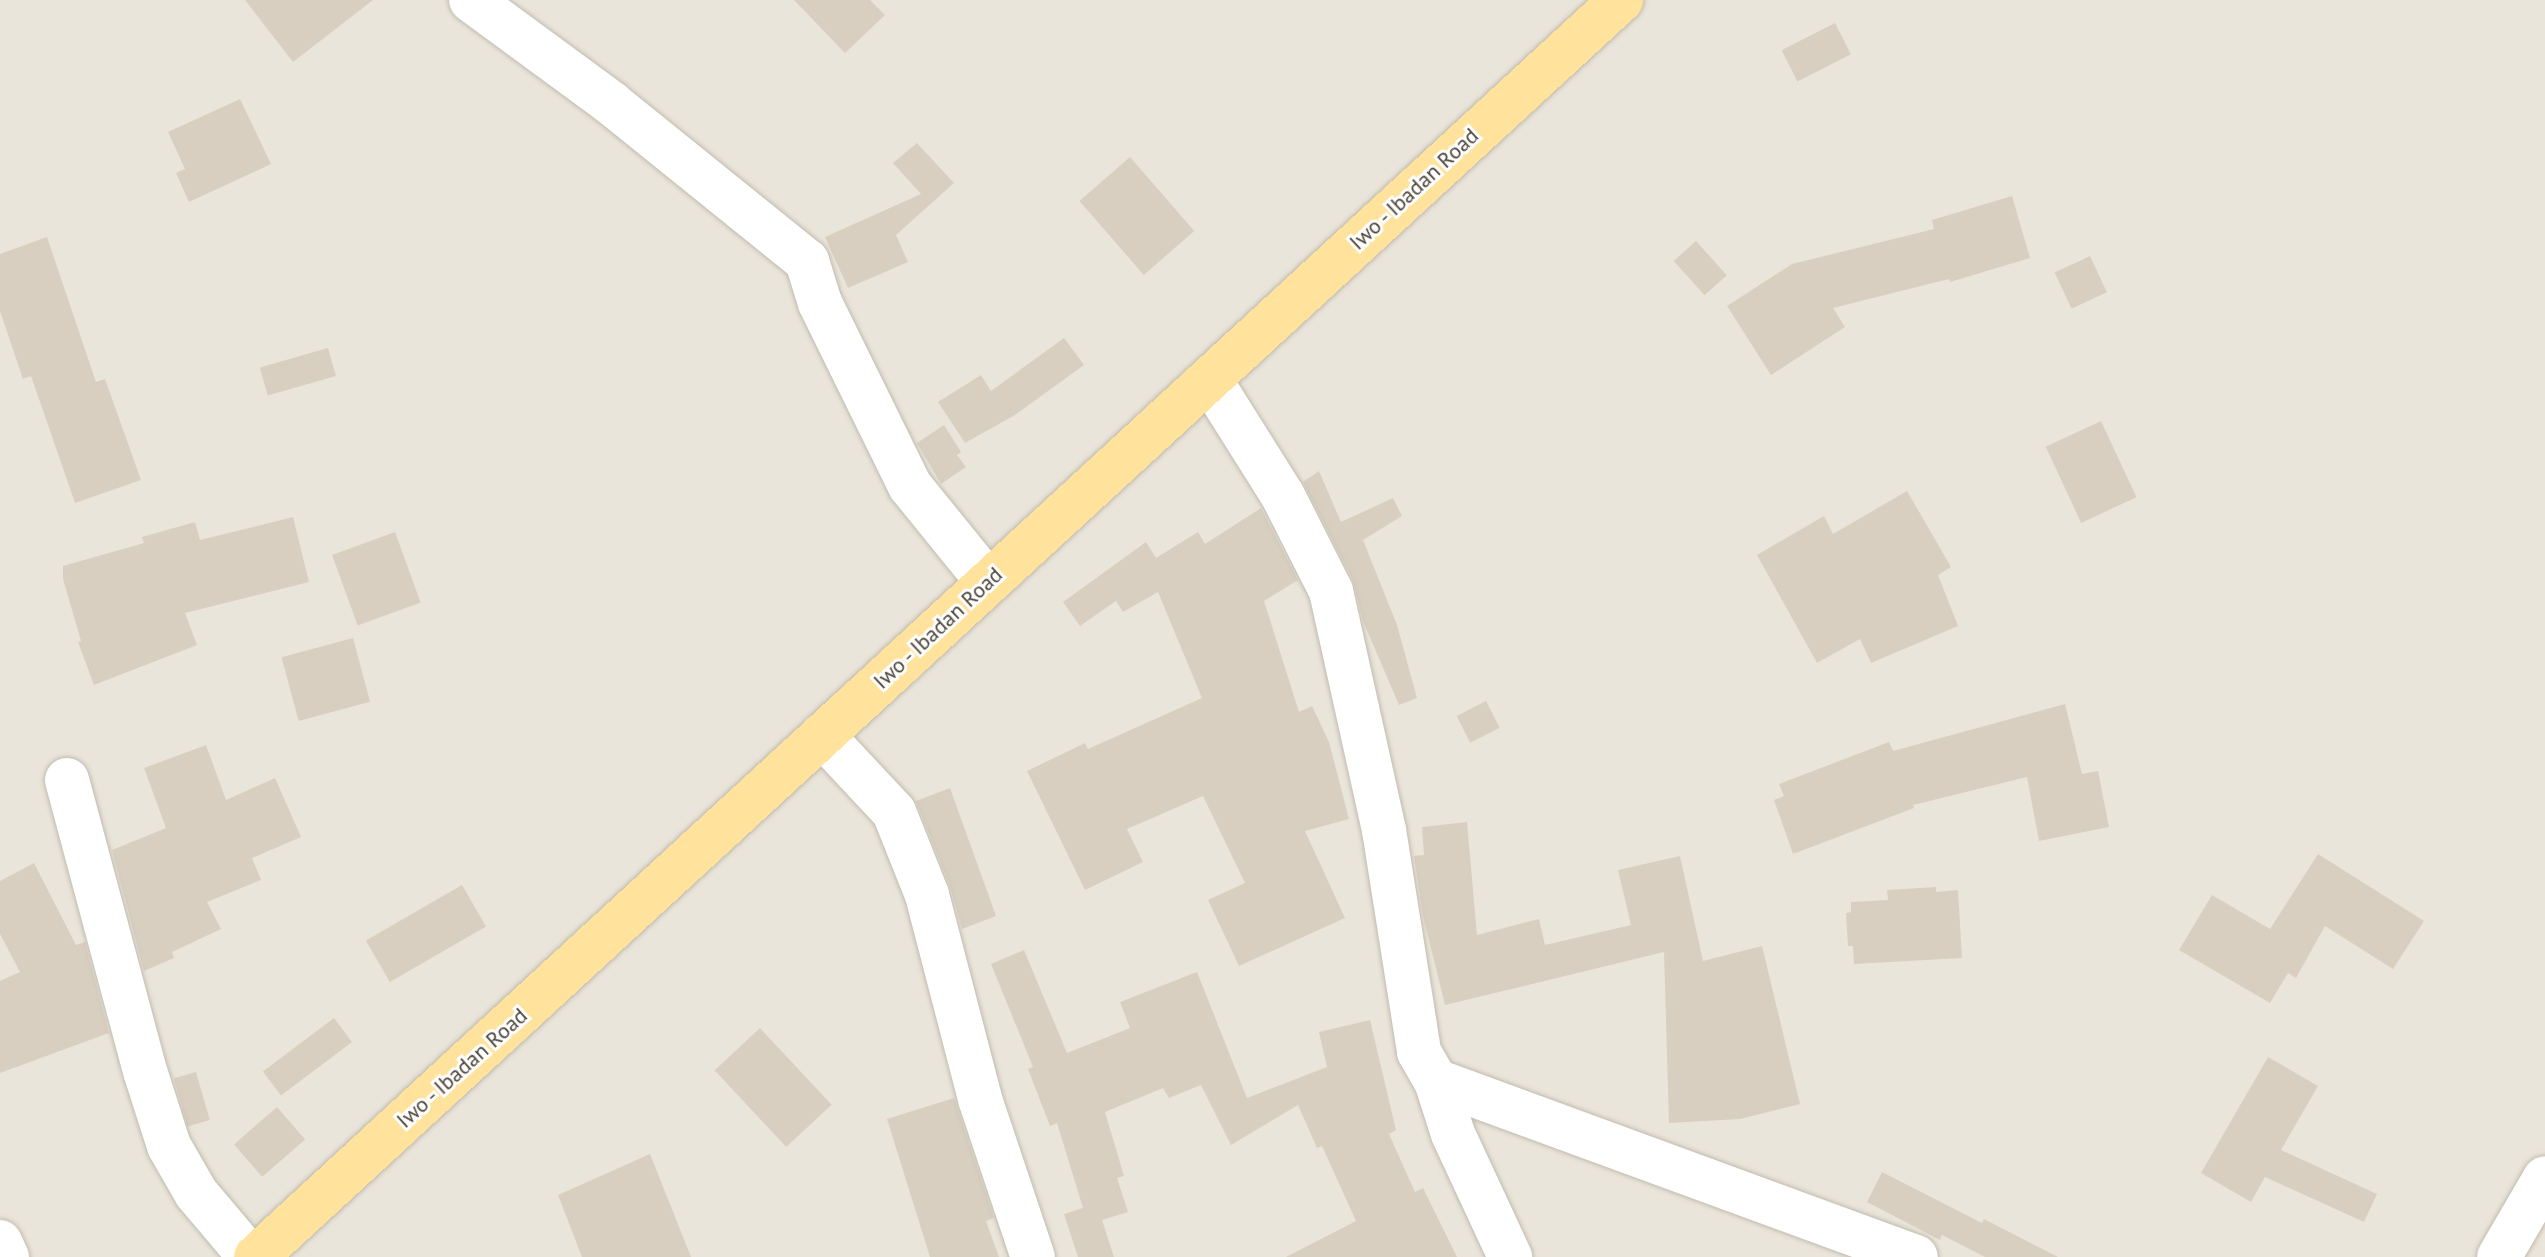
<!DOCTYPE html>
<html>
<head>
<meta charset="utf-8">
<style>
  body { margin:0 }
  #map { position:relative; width:2545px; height:1257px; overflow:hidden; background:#f6f3ec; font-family:"PT Sans",sans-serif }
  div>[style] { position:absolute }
  .residential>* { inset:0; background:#eae5da; transform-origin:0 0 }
  .building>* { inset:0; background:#d8cfc1; transform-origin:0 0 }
  .roads { filter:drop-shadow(0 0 2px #c2bbae) drop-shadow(0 0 2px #c2bbae) }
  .minor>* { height:44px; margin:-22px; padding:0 22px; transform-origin:22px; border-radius:22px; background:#fff }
  .major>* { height:44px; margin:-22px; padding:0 22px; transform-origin:22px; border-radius:22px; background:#ffe39c }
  span { translate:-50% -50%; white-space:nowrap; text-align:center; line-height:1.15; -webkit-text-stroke:6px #fff; paint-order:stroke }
  .street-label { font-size:22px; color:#4b4439 }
</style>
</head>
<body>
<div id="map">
  <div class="residential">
    <i style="left:0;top:0;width:2545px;height:1257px"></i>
  </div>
  <div class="building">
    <i style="clip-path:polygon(245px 0,373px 0,293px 62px)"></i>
    <i style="clip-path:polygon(794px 0,870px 0,885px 15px,845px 53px)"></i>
    <i style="left:1835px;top:23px;width:35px;height:60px;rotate:63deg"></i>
    <i style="clip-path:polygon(240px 99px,271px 164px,189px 202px,176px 173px,185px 169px,168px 132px)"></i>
    <i style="clip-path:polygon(917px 143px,954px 183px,896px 235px,908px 262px,848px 288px,825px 237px,921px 194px,893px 163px)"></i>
    <i style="left:1130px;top:157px;width:98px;height:67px;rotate:49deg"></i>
    <i style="clip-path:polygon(2012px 196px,2030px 258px,1950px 282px,1949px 279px,1833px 308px,1845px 327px,1771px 375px,1727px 306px,1792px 264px,1934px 229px,1932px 220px)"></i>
    <i style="clip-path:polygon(47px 237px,96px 382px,105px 379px,141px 480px,75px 503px,31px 376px,23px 379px,0 311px,0 254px)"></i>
    <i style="left:1696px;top:241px;width:46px;height:30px;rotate:48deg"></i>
    <i style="left:2090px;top:256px;width:40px;height:39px;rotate:65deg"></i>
    <i style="clip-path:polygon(1064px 338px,1084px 365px,1015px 415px,965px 443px,938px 402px,981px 375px,991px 391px)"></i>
    <i style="left:328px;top:348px;width:29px;height:71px;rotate:74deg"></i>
    <i style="left:2101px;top:421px;width:84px;height:61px;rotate:65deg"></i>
    <i style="clip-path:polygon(944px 425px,961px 452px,957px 455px,966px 467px,941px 484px,917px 443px)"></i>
    <i style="clip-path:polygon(1319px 471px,1341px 522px,1393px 498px,1402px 516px,1363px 540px,1397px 625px,1417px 698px,1399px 705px,1363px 621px,1353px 580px,1303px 482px)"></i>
    <i style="clip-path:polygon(1907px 491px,1951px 567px,1938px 575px,1958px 626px,1871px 663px,1860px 639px,1817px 663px,1757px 555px,1824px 516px,1833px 534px)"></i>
    <i style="clip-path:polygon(1261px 508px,1298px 580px,1264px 601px,1299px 712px,1312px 706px,1329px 742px,1349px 819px,1305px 831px,1345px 918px,1239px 966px,1208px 900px,1245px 883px,1203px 796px,1127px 829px,1143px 862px,1085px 890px,1027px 771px,1085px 743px,1088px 749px,1202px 698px,1158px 592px,1123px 612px,1116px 601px,1080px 626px,1063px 602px,1146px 542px,1156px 558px,1198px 532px,1205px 544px)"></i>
    <i style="clip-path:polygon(293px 517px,309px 582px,185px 613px,197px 645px,94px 685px,78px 642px,81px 641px,63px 579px,63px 566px,144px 543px,142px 537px,195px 522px,200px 540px)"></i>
    <i style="left:395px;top:532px;width:75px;height:67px;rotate:70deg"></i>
    <i style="left:353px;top:638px;width:66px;height:74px;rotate:75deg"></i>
    <i style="left:1486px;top:701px;width:30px;height:33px;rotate:63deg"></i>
    <i style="clip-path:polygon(2065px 704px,2082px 774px,2098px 771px,2109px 827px,2039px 841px,2027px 777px,1913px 805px,1914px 808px,1793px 854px,1774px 800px,1784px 796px,1779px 784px,1889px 742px,1893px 751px)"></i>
    <i style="clip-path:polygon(206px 745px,226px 800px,275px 778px,301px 837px,252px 858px,261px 880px,207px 902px,221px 929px,172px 952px,174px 958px,144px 971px,112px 850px,166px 828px,144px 768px)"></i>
    <i style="clip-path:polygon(950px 788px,996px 916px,962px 929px,950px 886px,916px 801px)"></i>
    <i style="clip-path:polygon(1467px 822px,1477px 935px,1539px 919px,1545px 945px,1631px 925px,1618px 870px,1680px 856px,1703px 961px,1762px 946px,1800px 1104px,1740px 1119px,1669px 1123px,1664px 952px,1445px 1005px,1423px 916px,1414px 856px,1424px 855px,1422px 827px)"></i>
    <i style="clip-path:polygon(2318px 854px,2424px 921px,2393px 969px,2325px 926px,2296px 978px,2288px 973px,2270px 1003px,2179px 950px,2212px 895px,2270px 929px)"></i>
    <i style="clip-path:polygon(34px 863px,76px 945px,85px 942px,109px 1033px,0 1073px,0 981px,20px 972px,0 934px,0 881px)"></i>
    <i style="left:462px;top:885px;width:48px;height:111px;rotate:60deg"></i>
    <i style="clip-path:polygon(1936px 887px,1936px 892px,1958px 890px,1962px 958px,1854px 964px,1853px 946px,1848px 946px,1846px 913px,1851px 912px,1851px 902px,1888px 900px,1887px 890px)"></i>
    <i style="clip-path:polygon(1024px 950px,1067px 1053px,1130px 1028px,1120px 1002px,1197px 972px,1247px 1098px,1327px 1067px,1319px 1032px,1370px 1020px,1396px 1130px,1389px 1134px,1415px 1192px,1423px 1188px,1457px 1257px,1286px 1257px,1356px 1221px,1322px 1146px,1317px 1148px,1298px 1105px,1231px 1145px,1201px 1085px,1169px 1098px,1163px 1088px,1105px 1112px,1124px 1176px,1117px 1178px,1128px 1212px,1102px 1220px,1114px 1257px,1078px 1257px,1064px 1214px,1083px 1208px,1057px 1123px,1050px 1126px,1028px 1069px,1033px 1067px,991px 964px)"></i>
    <i style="left:334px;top:1018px;width:30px;height:89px;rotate:53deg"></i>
    <i style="left:760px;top:1028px;width:105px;height:62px;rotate:47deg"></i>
    <i style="clip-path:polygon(2268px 1057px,2318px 1086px,2281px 1150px,2377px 1194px,2364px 1222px,2265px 1177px,2251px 1202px,2201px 1173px)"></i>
    <i style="left:196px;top:1072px;width:50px;height:23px;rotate:74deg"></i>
    <i style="clip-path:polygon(954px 1098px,994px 1218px,986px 1221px,999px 1257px,930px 1257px,887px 1119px)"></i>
    <i style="left:277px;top:1107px;width:43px;height:57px;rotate:49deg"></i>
    <i style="clip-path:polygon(650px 1154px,691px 1257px,582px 1257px,558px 1195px)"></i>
    <i style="clip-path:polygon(1882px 1172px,1982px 1223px,1984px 1219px,2058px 1257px,1985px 1257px,1942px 1235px,1940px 1240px,1867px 1202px)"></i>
  </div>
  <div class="roads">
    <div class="minor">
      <i style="left:471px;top:0;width:174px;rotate:36.3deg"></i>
      <i style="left:611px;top:103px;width:252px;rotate:38.9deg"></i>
      <i style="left:807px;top:261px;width:44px;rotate:72.8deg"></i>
      <i style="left:820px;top:303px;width:204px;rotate:63.8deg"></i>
      <i style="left:910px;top:486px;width:124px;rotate:50.9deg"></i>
      <i style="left:1210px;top:380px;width:137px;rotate:57.8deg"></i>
      <i style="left:1283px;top:496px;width:106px;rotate:63.2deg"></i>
      <i style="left:1331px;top:591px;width:245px;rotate:77.5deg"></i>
      <i style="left:1384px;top:830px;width:225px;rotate:81deg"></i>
      <i style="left:1419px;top:1052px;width:34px;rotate:60deg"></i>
      <i style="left:1436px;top:1081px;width:511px;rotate:20.14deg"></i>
      <i style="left:822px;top:735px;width:105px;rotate:46.9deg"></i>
      <i style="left:894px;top:812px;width:89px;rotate:68.3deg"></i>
      <i style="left:927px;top:895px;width:211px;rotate:75.4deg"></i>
      <i style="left:980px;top:1099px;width:167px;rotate:71.5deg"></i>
      <i style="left:67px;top:780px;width:304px;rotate:75deg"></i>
      <i style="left:146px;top:1074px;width:76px;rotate:72.3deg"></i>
      <i style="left:169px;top:1146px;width:54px;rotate:60.1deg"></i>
      <i style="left:196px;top:1193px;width:84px;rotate:49.8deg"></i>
      <i style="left:1436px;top:1081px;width:56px;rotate:72.2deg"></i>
      <i style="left:1453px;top:1134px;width:136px;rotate:65.1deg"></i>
      <i style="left:0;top:1242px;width:17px;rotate:65deg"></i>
      <i style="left:2499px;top:1257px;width:91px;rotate:-59.8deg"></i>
    </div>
    <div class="major">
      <i style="left:256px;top:1257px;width:1856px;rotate:-42.64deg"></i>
    </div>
  </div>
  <div class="street-label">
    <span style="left:1414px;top:189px;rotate:-43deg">Iwo - Ibadan Road</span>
    <span style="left:938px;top:628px;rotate:-43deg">Iwo - Ibadan Road</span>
    <span style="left:462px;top:1068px;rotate:-42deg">Iwo - Ibadan Road</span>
  </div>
</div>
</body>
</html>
